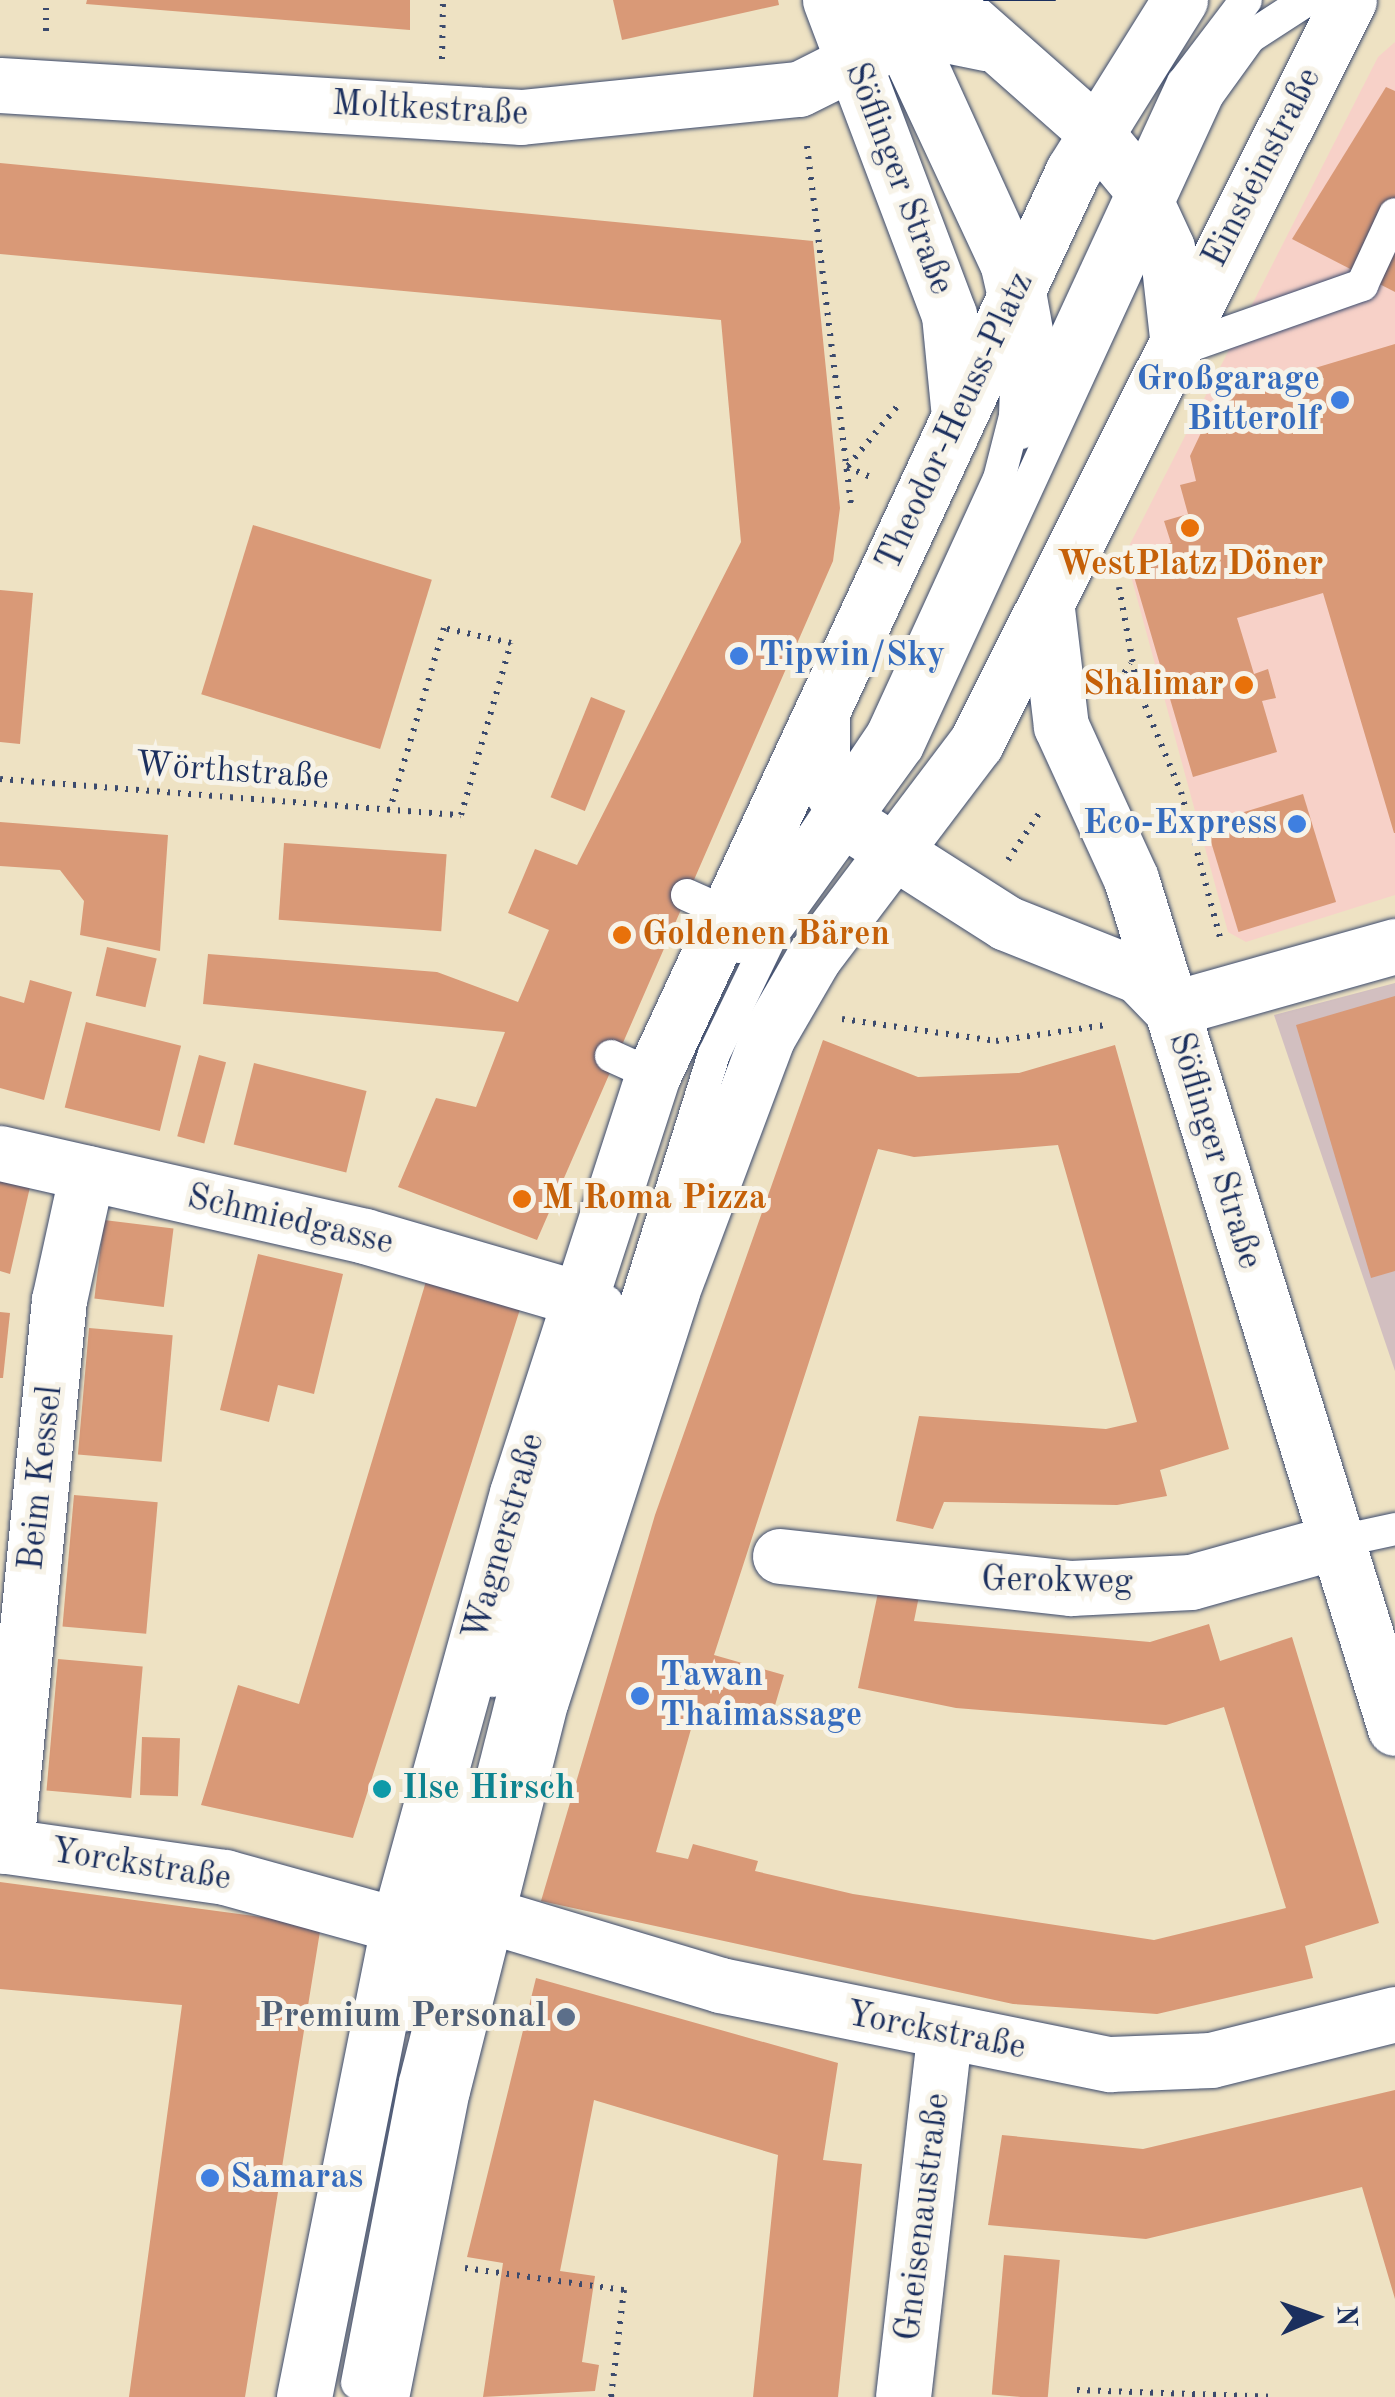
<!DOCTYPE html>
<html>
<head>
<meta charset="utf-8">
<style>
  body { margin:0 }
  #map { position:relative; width:1395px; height:2397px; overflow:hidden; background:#eee2c3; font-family:"Old Standard TT",serif }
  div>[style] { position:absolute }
  .built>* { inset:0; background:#f7d1c8 }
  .industrial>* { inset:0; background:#d2bfc0 }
  .building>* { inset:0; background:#d99977; transform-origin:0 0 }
  .path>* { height:6px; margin-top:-3px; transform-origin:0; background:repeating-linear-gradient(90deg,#3b4a6d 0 2.5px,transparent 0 10.5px) }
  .roads { filter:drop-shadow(0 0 2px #3b4a6d) drop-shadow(0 0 2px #3b4a6d) }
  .lane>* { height:32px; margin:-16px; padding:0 16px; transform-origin:16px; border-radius:16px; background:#fff }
  .street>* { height:55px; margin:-27.5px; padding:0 27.5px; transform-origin:27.5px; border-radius:27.5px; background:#fff }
  .secondary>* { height:55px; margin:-27.5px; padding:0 27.5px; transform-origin:27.5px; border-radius:27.5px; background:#fff }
  .tram>* { height:2.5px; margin:-1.25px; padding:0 1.25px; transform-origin:1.25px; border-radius:1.25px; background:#1b2f5e }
  .dots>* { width:28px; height:28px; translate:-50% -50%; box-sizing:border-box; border:5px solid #f7f3e8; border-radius:50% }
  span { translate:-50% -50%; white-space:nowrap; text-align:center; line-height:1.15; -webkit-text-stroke:10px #f7f3e8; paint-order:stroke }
  .street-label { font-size:35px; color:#1b2f5e }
  .shop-label { font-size:35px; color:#366cbe; font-weight:700 }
  .right { translate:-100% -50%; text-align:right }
  .left { translate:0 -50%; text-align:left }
  .food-label { font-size:35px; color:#c56008; font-weight:700 }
  .culture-label { font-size:35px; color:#0d838f; font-weight:700 }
  .service-label { font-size:35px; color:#4e5e75; font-weight:700 }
  .north { position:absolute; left:1265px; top:2267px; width:100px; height:100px; -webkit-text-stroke:8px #f7f3e8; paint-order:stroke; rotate:88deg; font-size:28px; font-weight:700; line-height:40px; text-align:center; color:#1b2f5e }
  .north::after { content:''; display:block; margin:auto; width:35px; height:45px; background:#1b2f5e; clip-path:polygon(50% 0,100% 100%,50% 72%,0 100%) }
</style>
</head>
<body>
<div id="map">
  <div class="built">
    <i style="clip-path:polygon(1395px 42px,1395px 895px,1246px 942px,1228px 932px,1125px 554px,1378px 57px)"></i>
  </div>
  <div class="industrial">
    <i style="clip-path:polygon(1395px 983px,1395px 1371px,1274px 1015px)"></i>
  </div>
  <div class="building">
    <i style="clip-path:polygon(87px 0,410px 0,410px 30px,86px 4px)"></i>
    <i style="clip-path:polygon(613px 0,778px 0,779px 5px,622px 40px)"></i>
    <i style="clip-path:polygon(1386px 87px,1395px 91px,1395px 292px,1292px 239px)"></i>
    <i style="clip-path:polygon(0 163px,813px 241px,840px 508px,833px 561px,537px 1240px,398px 1187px,436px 1098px,476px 1107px,505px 1032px,203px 1004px,208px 954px,437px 972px,518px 1002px,549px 930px,508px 913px,535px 849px,577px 865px,741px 542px,721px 320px,0 254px)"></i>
    <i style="clip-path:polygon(1395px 344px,1395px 833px,1394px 833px,1323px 593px,1237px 618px,1254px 674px,1268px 669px,1276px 698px,1262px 701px,1277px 752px,1193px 777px,1128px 556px,1171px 543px,1164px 521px,1188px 514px,1180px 485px,1196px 481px,1190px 456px,1218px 397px)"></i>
    <i style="left:253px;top:525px;width:187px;height:177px;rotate:17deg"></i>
    <i style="clip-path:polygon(0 590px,33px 593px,20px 744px,0 742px)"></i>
    <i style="left:591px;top:697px;width:37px;height:108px;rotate:22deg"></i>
    <i style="left:1303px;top:794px;width:113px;height:102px;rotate:73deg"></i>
    <i style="clip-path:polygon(0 822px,168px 835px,160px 951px,80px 935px,84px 901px,60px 870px,0 866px)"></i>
    <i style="left:284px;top:843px;width:163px;height:77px;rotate:4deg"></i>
    <i style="left:107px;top:947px;width:51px;height:50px;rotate:13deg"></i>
    <i style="clip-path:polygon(30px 980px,72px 992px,44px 1100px,0 1088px,0 996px,24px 1003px)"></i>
    <i style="clip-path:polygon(1395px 996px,1395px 1271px,1371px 1278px,1296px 1025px)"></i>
    <i style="left:86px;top:1022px;width:98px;height:88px;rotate:14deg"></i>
    <i style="clip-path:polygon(823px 1040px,918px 1077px,1019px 1073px,1115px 1045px,1229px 1449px,1160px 1470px,1167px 1496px,1117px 1505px,944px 1502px,933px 1529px,896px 1521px,919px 1416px,1106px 1429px,1137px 1422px,1058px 1145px,914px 1157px,878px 1149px,714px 1655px,784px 1675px,768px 1729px,697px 1708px,656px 1852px,688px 1859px,693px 1844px,758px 1861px,755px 1871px,853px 1894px,1154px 1940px,1286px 1908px,1224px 1707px,1166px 1725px,956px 1708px,858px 1688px,880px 1583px,920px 1591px,914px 1621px,1150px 1642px,1209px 1624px,1220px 1661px,1292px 1637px,1379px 1923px,1305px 1946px,1313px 1978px,1157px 2014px,1013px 2004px,541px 1901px,655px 1515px)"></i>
    <i style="left:199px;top:1055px;width:28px;height:84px;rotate:15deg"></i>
    <i style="left:254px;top:1063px;width:116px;height:84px;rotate:14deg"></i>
    <i style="clip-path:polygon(0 1180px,30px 1187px,10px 1274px,0 1271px)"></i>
    <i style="left:104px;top:1220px;width:70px;height:79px;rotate:7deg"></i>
    <i style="clip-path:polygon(258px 1254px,343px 1274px,314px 1394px,278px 1385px,269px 1422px,220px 1410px)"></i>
    <i style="clip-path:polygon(427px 1278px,521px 1306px,353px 1838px,201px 1805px,238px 1685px,299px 1704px)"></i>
    <i style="clip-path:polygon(0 1312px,10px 1313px,3px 1378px,0 1378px)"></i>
    <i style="left:89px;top:1328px;width:84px;height:127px;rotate:5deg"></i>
    <i style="left:74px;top:1495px;width:84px;height:132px;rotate:5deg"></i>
    <i style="left:58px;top:1659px;width:85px;height:132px;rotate:5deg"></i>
    <i style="left:142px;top:1737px;width:38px;height:58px;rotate:2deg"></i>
    <i style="clip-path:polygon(0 1882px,321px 1925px,245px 2397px,129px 2397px,182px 2005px,0 1989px)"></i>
    <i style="clip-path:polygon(536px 1978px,838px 2063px,823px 2160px,862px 2164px,838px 2397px,753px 2397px,778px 2155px,594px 2100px,560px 2271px,595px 2276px,582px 2362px,599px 2365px,595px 2391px,483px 2397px,503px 2263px,467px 2257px)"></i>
    <i style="clip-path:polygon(1395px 2090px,1395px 2299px,1362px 2187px,1146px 2239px,988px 2225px,1002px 2135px,1143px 2149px)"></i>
    <i style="left:1004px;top:2255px;width:56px;height:140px;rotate:5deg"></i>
  </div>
  <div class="path">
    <i style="left:46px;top:31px;width:31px;rotate:-90deg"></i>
    <i style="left:442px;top:59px;width:59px;rotate:-89deg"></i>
    <i style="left:807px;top:146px;width:367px;rotate:83deg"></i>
    <i style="left:848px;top:466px;width:82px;rotate:-50.5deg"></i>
    <i style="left:847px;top:467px;width:26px;rotate:23deg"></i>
    <i style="left:1119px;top:587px;width:101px;rotate:79.7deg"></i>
    <i style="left:1137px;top:686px;width:115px;rotate:67.5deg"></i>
    <i style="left:1181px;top:792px;width:151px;rotate:75deg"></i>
    <i style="left:1114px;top:691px;width:32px;rotate:-60deg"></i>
    <i style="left:0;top:779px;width:462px;rotate:4.5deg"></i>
    <i style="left:461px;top:815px;width:179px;rotate:-73.8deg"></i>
    <i style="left:511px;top:643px;width:69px;rotate:-167.4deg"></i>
    <i style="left:444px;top:628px;width:189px;rotate:106.6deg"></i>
    <i style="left:1008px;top:860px;width:58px;rotate:-56.3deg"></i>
    <i style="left:842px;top:1019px;width:156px;rotate:8.1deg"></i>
    <i style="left:996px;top:1041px;width:111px;rotate:-8.3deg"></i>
    <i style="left:465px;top:2268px;width:161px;rotate:7.9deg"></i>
    <i style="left:624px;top:2290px;width:108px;rotate:96.9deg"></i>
    <i style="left:1077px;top:2390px;width:197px;rotate:2deg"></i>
  </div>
  <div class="roads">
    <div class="lane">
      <i style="left:903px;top:0;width:297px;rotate:65.5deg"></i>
      <i style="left:1026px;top:270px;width:111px;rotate:79.6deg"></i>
      <i style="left:1169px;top:353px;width:205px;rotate:-19.4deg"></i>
      <i style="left:1362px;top:285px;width:78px;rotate:-65.1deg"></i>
      <i style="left:1021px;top:433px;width:386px;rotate:-65.2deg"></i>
      <i style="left:1183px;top:83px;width:104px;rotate:-52.8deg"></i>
      <i style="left:687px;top:895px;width:42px;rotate:24.1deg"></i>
      <i style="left:738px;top:947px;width:259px;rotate:-56deg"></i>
      <i style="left:883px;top:732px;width:278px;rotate:-65.4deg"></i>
      <i style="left:999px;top:479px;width:65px;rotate:-75.7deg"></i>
      <i style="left:1015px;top:416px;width:61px;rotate:-88.1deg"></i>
      <i style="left:1017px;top:355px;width:89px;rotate:-102.9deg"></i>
      <i style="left:997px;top:268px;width:296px;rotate:-115deg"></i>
      <i style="left:611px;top:1056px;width:46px;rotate:24.3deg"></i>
      <i style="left:1331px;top:1543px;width:66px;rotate:-12.3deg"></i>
      <i style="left:493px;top:1681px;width:396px;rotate:-73.3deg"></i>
      <i style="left:407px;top:2015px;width:231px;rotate:-76deg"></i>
      <i style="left:357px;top:2383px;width:307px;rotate:-79.1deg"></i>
      <i style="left:415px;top:2082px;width:399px;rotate:-75.8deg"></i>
      <i style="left:513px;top:1695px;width:672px;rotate:-72.59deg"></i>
      <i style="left:714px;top:1054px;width:129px;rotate:-64.2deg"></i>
      <i style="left:770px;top:938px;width:233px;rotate:-54.1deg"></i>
      <i style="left:907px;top:749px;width:720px;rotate:-65.29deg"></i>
      <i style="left:1208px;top:95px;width:72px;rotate:-54.1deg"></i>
      <i style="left:1250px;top:37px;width:68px;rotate:-33deg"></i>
    </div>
    <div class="street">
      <i style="left:0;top:85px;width:522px;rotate:3.51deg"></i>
      <i style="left:521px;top:117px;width:279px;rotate:-5.8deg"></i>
      <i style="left:799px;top:89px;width:60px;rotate:-26.6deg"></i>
      <i style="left:1171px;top:1009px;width:233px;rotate:-15.7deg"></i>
      <i style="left:0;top:1153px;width:374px;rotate:12.8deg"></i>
      <i style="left:365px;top:1236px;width:221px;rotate:16.3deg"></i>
      <i style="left:780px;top:1556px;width:293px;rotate:6.3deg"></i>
      <i style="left:1071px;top:1588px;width:120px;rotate:-2.9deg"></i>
      <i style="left:1191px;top:1582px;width:145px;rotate:-15.6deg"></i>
      <i style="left:0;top:1845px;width:227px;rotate:8.1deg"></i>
      <i style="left:225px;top:1877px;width:180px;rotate:15.5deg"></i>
      <i style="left:6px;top:1846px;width:549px;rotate:-84.46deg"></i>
      <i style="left:59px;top:1300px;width:130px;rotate:-77.6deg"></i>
      <i style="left:484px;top:1914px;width:246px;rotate:16.7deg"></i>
      <i style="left:720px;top:1985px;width:398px;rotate:11.5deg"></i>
      <i style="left:1110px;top:2064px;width:101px;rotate:-2.3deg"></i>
      <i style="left:1211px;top:2060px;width:190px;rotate:-14deg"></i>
      <i style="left:903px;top:2397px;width:362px;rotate:-83.5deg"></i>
    </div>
    <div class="secondary">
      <i style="left:830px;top:0;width:337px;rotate:69.3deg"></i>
      <i style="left:949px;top:315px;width:92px;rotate:84.4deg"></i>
      <i style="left:946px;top:0;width:198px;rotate:41.5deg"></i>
      <i style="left:1094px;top:131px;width:67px;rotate:50.4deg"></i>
      <i style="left:1137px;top:183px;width:72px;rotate:65.2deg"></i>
      <i style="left:1167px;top:248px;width:90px;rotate:83.6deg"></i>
      <i style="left:853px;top:62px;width:72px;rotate:-27.3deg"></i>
      <i style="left:917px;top:29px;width:70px;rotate:11.5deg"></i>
      <i style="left:1047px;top:609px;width:118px;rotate:83.2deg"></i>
      <i style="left:1061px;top:726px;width:168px;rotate:65.4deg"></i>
      <i style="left:1131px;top:879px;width:889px;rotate:72.73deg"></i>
      <i style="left:822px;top:717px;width:59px;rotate:90deg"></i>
      <i style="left:822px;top:776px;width:59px;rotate:57.4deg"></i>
      <i style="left:854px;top:826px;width:180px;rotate:32.5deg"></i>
      <i style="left:1006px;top:923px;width:143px;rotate:21.7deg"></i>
      <i style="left:1139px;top:976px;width:46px;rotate:45.9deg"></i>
      <i style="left:304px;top:2397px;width:481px;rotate:-78.7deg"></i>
      <i style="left:398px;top:1925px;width:448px;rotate:-74.6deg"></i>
      <i style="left:517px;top:1493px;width:440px;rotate:-72deg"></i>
      <i style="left:653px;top:1075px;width:997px;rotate:-65.08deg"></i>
      <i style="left:1073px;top:171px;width:202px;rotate:-58deg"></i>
      <i style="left:381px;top:2397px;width:313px;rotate:-78.8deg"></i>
      <i style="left:442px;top:2090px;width:402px;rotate:-75.8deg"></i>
      <i style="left:541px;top:1700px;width:429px;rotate:-72.2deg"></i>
      <i style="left:672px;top:1291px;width:270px;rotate:-69.4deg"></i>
      <i style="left:767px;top:1038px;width:94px;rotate:-59.9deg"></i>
      <i style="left:814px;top:957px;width:268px;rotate:-52.9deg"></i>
      <i style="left:976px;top:743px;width:831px;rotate:-63.34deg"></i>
    </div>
  </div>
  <div class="tram">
    <i style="left:984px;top:0;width:71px"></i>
  </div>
  <div class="dots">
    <i style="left:1340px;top:400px;background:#3f7fe0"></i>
    <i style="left:1190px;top:528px;background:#e8710a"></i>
    <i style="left:739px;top:656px;background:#3f7fe0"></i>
    <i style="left:1244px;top:685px;background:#e8710a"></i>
    <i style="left:1297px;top:824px;background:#3f7fe0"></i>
    <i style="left:622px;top:935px;background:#e8710a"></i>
    <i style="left:522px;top:1199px;background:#e8710a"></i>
    <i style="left:640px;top:1696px;background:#3f7fe0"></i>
    <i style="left:382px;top:1789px;background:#0f9aa8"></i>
    <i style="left:566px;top:2017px;background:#5c6f8a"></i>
    <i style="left:210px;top:2178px;background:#3f7fe0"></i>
  </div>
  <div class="street-label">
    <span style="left:430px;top:110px;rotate:3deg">Moltkestraße</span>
    <span style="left:1263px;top:168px;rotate:-63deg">Einsteinstraße</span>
    <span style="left:898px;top:179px;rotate:69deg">Söflinger Straße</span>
    <span style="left:956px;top:422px;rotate:-65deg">Theodor-Heuss-Platz</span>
    <span style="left:232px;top:772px;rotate:4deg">Wörthstraße</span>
    <span style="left:1214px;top:1151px;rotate:73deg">Söflinger Straße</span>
    <span style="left:290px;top:1221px;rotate:13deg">Schmiedgasse</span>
    <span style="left:42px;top:1478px;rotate:-84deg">Beim Kessel</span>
    <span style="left:505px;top:1537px;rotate:-74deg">Wagnerstraße</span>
    <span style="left:1057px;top:1582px;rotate:1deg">Gerokweg</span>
    <span style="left:141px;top:1866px;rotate:9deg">Yorckstraße</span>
    <span style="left:936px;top:2032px;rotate:11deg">Yorckstraße</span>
    <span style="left:924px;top:2217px;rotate:-83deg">Gneisenaustraße</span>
  </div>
  <div class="shop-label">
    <span class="right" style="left:1320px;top:400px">Großgarage<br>Bitterolf</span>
    <span class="left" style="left:759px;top:656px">Tipwin/Sky</span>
    <span class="right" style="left:1277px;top:824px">Eco-Express</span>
    <span class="left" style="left:660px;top:1696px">Tawan<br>Thaimassage</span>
    <span class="left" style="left:230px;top:2178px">Samaras</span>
  </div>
  <div class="food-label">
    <span style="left:1190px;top:565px">WestPlatz Döner</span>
    <span class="right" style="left:1224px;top:685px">Shalimar</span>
    <span class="left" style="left:642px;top:935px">Goldenen Bären</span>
    <span class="left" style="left:542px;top:1199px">M Roma Pizza</span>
  </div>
  <div class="culture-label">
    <span class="left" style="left:402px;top:1789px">Ilse Hirsch</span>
  </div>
  <div class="service-label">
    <span class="right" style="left:546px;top:2017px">Premium Personal</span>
  </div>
  <div class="north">N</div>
</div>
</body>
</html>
